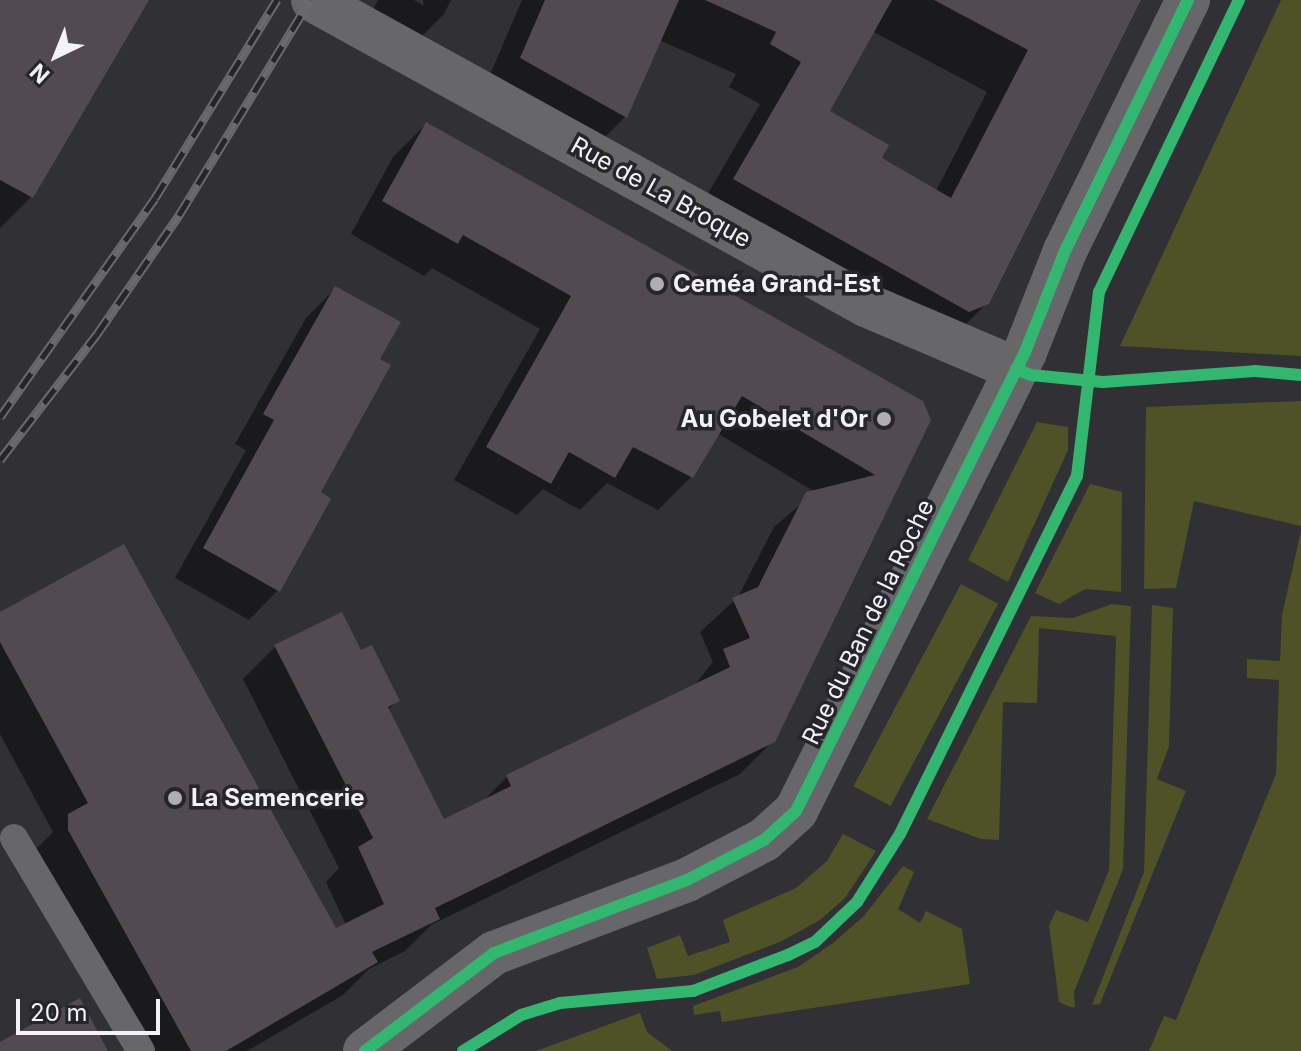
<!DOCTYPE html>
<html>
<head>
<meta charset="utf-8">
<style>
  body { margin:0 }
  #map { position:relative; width:1301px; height:1051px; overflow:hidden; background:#313035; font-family:Inter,sans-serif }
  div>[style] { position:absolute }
  .green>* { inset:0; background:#4f5226; transform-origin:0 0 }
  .shadow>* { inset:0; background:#0007 }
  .building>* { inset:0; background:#524953 }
  .lane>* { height:28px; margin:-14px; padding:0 14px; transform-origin:14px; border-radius:14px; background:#67676a }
  .street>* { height:44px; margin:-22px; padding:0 22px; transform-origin:22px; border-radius:22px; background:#67676a }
  .rail>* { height:9px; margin-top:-4.5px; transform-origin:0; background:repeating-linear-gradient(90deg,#26242d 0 18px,#6a6a6c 0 36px); box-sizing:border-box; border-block:2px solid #6a6a6c }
  .cycleway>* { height:12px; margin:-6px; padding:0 6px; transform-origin:6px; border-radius:6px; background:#33b770 }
  .dots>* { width:22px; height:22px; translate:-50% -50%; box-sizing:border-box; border:4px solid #26242d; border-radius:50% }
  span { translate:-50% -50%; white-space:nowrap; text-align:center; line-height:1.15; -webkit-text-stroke:7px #26242d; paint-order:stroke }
  .street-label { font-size:24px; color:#f4f2f8 }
  .poi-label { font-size:24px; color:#f4f2f8; font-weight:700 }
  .left { translate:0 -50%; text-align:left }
  .right { translate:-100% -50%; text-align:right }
  .north { position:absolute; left:16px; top:16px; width:80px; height:80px; -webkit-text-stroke:6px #26242d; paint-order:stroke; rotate:223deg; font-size:22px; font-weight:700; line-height:32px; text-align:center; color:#f4f2f8 }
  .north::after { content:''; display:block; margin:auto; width:28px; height:36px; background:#f4f2f8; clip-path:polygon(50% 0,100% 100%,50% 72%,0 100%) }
  .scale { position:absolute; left:16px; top:999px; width:144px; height:36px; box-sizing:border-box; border:4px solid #f4f2f8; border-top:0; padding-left:10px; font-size:24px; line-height:28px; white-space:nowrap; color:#f4f2f8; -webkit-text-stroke:6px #26242d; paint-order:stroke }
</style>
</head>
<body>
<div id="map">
  <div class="green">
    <i style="clip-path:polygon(1281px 0,1301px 0,1301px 356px,1120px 346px)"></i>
    <i style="clip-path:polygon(1301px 401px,1301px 526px,1194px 501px,1176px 588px,1144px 589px,1146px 407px)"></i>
    <i style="clip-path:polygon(1037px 422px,1068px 427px,1068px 450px,1008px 582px,968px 560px)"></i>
    <i style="clip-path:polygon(1090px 484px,1122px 492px,1121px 592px,1085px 589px,1059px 604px,1035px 593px)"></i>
    <i style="clip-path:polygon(1301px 531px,1301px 1051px,1149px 1051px,1164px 1016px,1176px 1020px,1276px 774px,1279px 680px,1247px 678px,1247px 659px,1280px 661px,1282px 615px)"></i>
    <i style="left:961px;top:584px;width:42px;height:229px;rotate:28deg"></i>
    <i style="clip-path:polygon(1112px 604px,1131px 606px,1123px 869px,1074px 992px,1075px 1007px,1070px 1007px,1059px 1002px,1049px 926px,1056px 910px,1088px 922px,1109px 870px,1116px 636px,1039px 628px,1037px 703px,1003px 702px,999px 840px,981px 839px,927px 819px,1031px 616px,1073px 618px)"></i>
    <i style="clip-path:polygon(1152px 605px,1173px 608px,1169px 746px,1157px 779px,1186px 791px,1100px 1004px,1092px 1005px,1144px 872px)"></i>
    <i style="clip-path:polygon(843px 834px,876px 851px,845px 898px,820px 920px,782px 941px,694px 975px,657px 979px,647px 948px,680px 935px,688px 956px,730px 942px,723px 920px,796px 888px,827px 861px)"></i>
    <i style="clip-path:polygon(903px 866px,914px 872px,898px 909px,920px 923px,926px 911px,962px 929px,970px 984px,722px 1022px,720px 1011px,694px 1015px,693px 1006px,798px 967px,833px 943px,864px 916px)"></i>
    <i style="clip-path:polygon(640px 1013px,647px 1032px,672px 1051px,536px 1051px)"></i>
  </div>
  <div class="shadow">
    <i style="clip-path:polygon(0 0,146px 0,31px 197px,0 228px)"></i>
    <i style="clip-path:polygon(378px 0,414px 0,424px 6px,423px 0,451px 0,444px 14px,402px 56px,361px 33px)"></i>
    <i style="clip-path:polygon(evenodd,522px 0,1137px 0,987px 303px,944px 346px,692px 221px,760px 104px,729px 87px,736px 74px,659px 40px,625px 117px,583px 159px,479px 100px,522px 0,872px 31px,987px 92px,936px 191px,880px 159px,827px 112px,872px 31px)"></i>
    <i style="clip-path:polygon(426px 124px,922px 402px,773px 741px,740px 774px,431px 925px,405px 951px,369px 969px,343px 995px,247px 1051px,140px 1051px,36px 849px,53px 832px,0 734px,0 614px,335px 931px,346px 925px,326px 882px,339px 868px,243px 679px,276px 646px,360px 653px,397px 700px,388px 710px,443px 822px,481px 803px,507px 777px,693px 687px,713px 662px,700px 632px,738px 597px,774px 527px,815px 492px,717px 433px,691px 477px,658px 510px,607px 483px,580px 510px,543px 489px,517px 515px,454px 480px,540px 329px,432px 268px,424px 276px,351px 234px,393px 157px)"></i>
    <i style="clip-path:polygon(335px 289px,318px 493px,278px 590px,249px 620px,175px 578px,246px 450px,235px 444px,306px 318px)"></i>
  </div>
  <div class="building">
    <i style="clip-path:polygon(0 0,149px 0,33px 198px,0 180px)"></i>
    <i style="clip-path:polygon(545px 0,679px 0,627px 118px,520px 58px)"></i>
    <i style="clip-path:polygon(705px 0,892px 0,830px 111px,889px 145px,882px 158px,951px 198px,1028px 50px,934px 0,1141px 0,989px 304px,969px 312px,733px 179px,801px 62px,770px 44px,776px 32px)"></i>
    <i style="clip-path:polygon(426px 122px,923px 401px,931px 420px,775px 742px,435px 908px,440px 919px,372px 952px,378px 962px,226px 1051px,191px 1051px,68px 830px,68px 814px,88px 803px,0 642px,0 612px,124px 544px,336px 928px,384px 904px,358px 847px,373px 838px,274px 645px,342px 612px,361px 650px,372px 645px,400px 701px,388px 707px,444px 819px,511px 786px,506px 775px,730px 667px,723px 649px,750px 638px,732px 598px,758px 587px,806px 492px,875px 475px,742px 396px,693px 478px,633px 447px,615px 478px,569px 452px,551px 484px,486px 447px,571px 296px,463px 235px,458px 244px,382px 201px)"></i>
    <i style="clip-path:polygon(335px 286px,401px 322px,380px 359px,391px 365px,321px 492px,331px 499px,280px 592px,203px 548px,274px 420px,263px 414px)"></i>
    <i style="clip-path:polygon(80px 998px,108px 1051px,0 1051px,0 1042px)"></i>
  </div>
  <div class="lane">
    <i style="left:14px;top:838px;width:248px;rotate:59.2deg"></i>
  </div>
  <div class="street">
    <i style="left:313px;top:0;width:632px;rotate:28.88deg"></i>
    <i style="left:866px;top:305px;width:163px;rotate:23.1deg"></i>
    <i style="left:365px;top:1051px;width:162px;rotate:-37.2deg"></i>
    <i style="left:494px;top:953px;width:206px;rotate:-20.7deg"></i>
    <i style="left:687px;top:880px;width:87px;rotate:-27.5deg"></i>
    <i style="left:764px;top:840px;width:43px;rotate:-42.2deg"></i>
    <i style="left:796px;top:811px;width:513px;rotate:-63.48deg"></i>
    <i style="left:1025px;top:352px;width:109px;rotate:-68.4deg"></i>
    <i style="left:1065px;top:251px;width:280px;rotate:-63.9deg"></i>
  </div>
  <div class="rail">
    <i style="left:0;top:417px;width:268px;rotate:-54.7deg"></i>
    <i style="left:155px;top:198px;width:233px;rotate:-58.4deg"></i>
    <i style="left:0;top:460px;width:159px;rotate:-52.4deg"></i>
    <i style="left:97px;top:334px;width:145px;rotate:-55.4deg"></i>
    <i style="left:179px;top:215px;width:252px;rotate:-58.6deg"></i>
  </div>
  <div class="cycleway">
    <i style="left:1016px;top:369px;width:16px;rotate:22deg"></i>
    <i style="left:1031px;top:375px;width:72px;rotate:5.6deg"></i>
    <i style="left:1103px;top:382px;width:152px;rotate:-4.1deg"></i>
    <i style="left:1255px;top:371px;width:46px;rotate:5deg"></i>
    <i style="left:365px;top:1051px;width:162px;rotate:-37.2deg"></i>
    <i style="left:494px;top:953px;width:206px;rotate:-20.7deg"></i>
    <i style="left:687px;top:880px;width:87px;rotate:-27.5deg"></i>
    <i style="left:764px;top:840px;width:43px;rotate:-42.2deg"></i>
    <i style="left:796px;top:811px;width:513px;rotate:-63.48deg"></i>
    <i style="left:1025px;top:352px;width:109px;rotate:-68.4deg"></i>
    <i style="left:1065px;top:251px;width:280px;rotate:-63.9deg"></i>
    <i style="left:463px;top:1051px;width:68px;rotate:-31.8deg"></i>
    <i style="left:521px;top:1015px;width:41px;rotate:-17.1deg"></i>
    <i style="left:560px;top:1003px;width:134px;rotate:-5.2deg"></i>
    <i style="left:693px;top:991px;width:102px;rotate:-20.8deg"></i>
    <i style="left:788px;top:955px;width:30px;rotate:-26deg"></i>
    <i style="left:815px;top:942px;width:58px;rotate:-43.6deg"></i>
    <i style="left:857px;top:902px;width:80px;rotate:-57.7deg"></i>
    <i style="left:900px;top:834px;width:399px;rotate:-63.7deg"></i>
    <i style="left:1077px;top:476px;width:185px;rotate:-83.2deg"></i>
    <i style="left:1099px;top:292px;width:324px;rotate:-64.4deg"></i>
  </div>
  <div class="dots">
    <i style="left:657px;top:284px;background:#b0aeb4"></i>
    <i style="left:884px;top:419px;background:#b0aeb4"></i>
    <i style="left:175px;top:798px;background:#b0aeb4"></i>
  </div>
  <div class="street-label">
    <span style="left:661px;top:192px;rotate:29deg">Rue de La Broque</span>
    <span style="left:868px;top:622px;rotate:-64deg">Rue du Ban de la Roche</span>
  </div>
  <div class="poi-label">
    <span class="left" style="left:673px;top:284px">Ceméa Grand-Est</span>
    <span class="right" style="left:868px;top:419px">Au Gobelet d'Or</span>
    <span class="left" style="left:191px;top:798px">La Semencerie</span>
  </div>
  <div class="north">N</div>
  <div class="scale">20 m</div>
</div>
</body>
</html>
